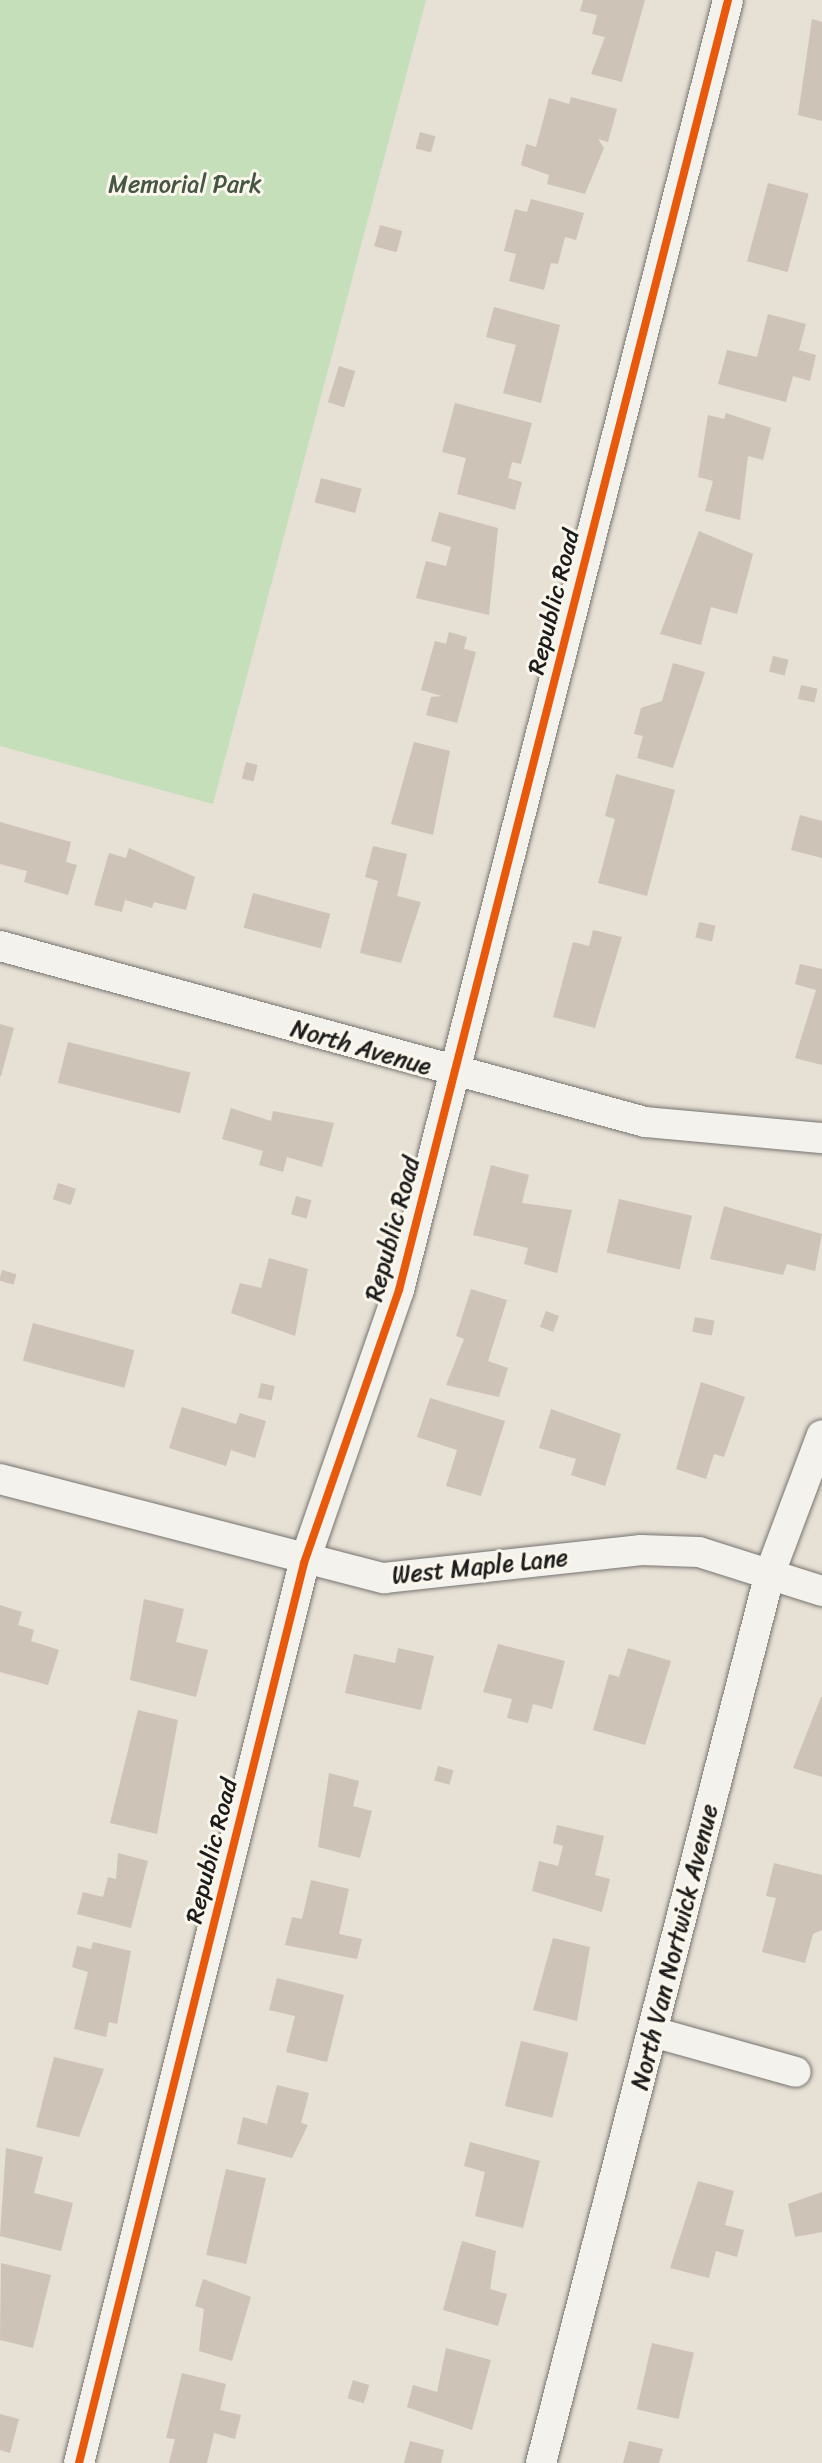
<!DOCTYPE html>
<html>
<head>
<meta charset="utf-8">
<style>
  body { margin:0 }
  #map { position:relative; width:822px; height:2463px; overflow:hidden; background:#e6e0d5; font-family:Sriracha,sans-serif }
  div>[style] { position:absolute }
  .green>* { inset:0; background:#c4dfb9 }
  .building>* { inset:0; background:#cdc3b6; transform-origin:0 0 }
  .roads { filter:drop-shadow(0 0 2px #77746f) drop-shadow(0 0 2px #77746f) }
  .minor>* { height:30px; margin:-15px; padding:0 15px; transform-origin:15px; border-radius:15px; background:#f4f2ed }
  .cycleway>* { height:8px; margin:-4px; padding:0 4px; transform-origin:4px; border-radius:4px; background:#e8590c }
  span { translate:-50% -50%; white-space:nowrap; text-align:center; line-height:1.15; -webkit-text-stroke:6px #fbf7ec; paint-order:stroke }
  .park-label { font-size:24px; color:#465644 }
  .street-label { font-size:24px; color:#1c1c1c }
</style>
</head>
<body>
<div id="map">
  <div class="green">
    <i style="clip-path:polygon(0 0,426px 0,213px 804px,0 746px)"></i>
  </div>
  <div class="building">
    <i style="clip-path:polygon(583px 0,645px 0,622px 82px,591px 74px,605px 37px,592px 34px,597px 15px,580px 11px)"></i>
    <i style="clip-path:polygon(812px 19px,822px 22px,822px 121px,798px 115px)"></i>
    <i style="clip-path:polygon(571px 97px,617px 109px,608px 142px,598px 139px,604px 148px,585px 194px,547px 184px,549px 175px,521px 165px,526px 144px,536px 147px,549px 98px,569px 104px)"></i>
    <i style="left:420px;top:132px;width:16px;height:17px;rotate:15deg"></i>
    <i style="left:768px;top:183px;width:42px;height:81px;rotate:15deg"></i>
    <i style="clip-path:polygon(531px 199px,584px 213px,576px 240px,565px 237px,558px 264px,551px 263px,544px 290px,509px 281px,516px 254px,504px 251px,515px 209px,527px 212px)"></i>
    <i style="left:380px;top:225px;width:23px;height:22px;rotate:15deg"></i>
    <i style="clip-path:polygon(494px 307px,560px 325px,541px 403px,503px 393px,516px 345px,486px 337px)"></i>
    <i style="clip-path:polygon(768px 314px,806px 324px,799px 350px,816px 355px,810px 381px,793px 376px,786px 402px,718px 384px,727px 350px,757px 357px)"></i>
    <i style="left:339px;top:366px;width:17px;height:38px;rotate:17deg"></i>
    <i style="clip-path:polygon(455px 403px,532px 423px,521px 464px,512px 462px,508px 478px,522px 482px,515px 510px,457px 494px,466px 458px,442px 452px)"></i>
    <i style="clip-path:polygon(726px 413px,771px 428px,763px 460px,748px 456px,740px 520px,705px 511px,713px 481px,698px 477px,708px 415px,724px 419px)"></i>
    <i style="left:321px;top:478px;width:42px;height:25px;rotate:15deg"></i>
    <i style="clip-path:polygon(439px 512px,498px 528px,489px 615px,416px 598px,426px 561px,446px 566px,451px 547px,431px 541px)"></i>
    <i style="clip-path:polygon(699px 531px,753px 554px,737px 614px,711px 607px,701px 645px,660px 634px)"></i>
    <i style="clip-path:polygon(449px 632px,467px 637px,464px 649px,476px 652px,457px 723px,426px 715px,431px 697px,442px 696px,421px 690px,435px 641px,446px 644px)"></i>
    <i style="left:773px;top:656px;width:16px;height:16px;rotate:14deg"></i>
    <i style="clip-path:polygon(673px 663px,705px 672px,673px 768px,637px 758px,643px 736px,634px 734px,641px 708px,662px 701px)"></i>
    <i style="left:801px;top:685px;width:17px;height:14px;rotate:13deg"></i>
    <i style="clip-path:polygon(414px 742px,450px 751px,433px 835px,391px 824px)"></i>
    <i style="left:246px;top:762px;width:12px;height:17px;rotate:14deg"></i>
    <i style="clip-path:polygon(616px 774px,675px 790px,647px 896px,598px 883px,615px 819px,605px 816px)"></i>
    <i style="clip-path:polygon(800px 815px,822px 821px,822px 858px,791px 850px)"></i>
    <i style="clip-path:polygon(0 822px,71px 842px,66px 862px,77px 865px,68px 895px,24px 882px,27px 871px,0 864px)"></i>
    <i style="clip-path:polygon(373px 846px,407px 854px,397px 896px,421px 902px,401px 963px,360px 953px,378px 881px,365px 877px)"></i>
    <i style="clip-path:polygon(129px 848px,195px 877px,186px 910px,154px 902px,152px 908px,125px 900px,122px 912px,94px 905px,109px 853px,126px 858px)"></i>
    <i style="left:253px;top:893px;width:80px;height:36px;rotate:15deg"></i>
    <i style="left:699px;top:922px;width:17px;height:16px;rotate:13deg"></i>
    <i style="clip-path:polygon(593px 930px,622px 937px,595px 1028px,553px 1017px,573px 942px,589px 946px)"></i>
    <i style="clip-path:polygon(800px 964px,822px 969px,822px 1065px,795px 1058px,816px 990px,795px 984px)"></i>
    <i style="clip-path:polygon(0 1024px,14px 1028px,1px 1076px,0 1076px)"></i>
    <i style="left:68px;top:1042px;width:126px;height:42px;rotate:14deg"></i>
    <i style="clip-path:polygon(231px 1108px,271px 1121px,273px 1111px,334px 1123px,322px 1167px,287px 1157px,283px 1172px,259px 1165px,263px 1151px,222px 1139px)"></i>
    <i style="clip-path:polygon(491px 1165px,529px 1175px,522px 1203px,572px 1210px,557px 1273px,524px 1264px,528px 1248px,473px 1235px)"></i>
    <i style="left:58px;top:1183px;width:19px;height:17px;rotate:18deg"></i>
    <i style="left:296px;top:1196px;width:16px;height:19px;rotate:15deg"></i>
    <i style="left:619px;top:1199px;width:75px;height:55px;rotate:13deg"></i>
    <i style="clip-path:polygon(724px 1206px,822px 1234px,815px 1271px,787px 1264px,783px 1275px,710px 1259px)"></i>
    <i style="clip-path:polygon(269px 1258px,308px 1269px,295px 1336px,231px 1313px,240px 1283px,261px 1288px)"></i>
    <i style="left:2px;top:1270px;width:15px;height:11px;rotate:16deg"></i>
    <i style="clip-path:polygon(471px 1289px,507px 1300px,488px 1361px,508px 1368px,499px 1397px,446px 1385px,464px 1339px,456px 1336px)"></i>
    <i style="left:546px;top:1311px;width:14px;height:17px;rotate:21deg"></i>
    <i style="left:695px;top:1317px;width:20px;height:15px;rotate:11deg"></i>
    <i style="left:33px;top:1323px;width:105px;height:39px;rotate:15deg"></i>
    <i style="clip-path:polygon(701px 1382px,745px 1397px,724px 1457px,714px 1454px,706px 1479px,676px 1469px)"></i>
    <i style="left:261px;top:1383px;width:14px;height:15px;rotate:12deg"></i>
    <i style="clip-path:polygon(430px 1398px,505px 1421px,481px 1496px,446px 1486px,457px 1450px,417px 1437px)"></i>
    <i style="clip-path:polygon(182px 1407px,236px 1424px,240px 1413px,266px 1421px,255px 1458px,231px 1450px,226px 1466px,169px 1448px)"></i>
    <i style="clip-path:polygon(551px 1409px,621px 1434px,605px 1486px,571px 1475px,576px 1459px,539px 1448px)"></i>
    <i style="clip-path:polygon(144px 1599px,184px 1609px,176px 1642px,208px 1650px,196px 1697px,130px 1680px)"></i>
    <i style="clip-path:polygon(0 1605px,22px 1612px,18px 1625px,34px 1630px,31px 1641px,59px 1650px,48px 1685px,0 1672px)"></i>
    <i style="clip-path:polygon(498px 1644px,565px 1661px,552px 1709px,533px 1704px,528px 1723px,507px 1718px,512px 1699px,483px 1692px)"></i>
    <i style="clip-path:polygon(398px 1648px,434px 1656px,421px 1710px,345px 1693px,354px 1654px,395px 1663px)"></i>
    <i style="clip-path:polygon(628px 1648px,671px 1661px,645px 1745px,593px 1730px,609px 1674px,619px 1677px)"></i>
    <i style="clip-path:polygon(821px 1697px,822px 1697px,822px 1777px,793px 1768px)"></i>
    <i style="clip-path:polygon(138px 1710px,178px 1720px,157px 1834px,110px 1823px)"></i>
    <i style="left:438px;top:1766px;width:16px;height:15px;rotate:15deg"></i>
    <i style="clip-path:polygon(329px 1773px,359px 1781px,353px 1806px,372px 1811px,360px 1858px,318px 1847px)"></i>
    <i style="clip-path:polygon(557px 1825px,604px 1836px,595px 1875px,610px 1879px,602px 1912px,532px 1891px,539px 1861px,558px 1866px,563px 1846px,553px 1843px)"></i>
    <i style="clip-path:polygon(118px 1853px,148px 1861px,131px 1928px,77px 1914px,83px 1892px,103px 1897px,108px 1877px,116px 1879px)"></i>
    <i style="clip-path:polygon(774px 1863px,822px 1875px,822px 1930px,813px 1934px,805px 1963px,762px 1952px,776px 1898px,766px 1896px)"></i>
    <i style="clip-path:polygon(311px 1880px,349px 1889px,339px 1934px,362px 1939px,357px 1959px,285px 1945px,292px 1917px,302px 1919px)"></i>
    <i style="clip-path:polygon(553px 1938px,590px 1947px,577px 2021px,533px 2010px)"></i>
    <i style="clip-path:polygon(93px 1942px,131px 1951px,117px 2024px,109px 2022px,106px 2037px,74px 2029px,88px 1972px,72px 1967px,77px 1946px,91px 1949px)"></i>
    <i style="clip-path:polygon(277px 1978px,344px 1995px,327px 2062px,286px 2052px,295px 2016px,269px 2010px)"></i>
    <i style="left:521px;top:2041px;width:49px;height:67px;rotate:14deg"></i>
    <i style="clip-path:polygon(54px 2057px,104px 2069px,79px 2137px,36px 2127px)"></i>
    <i style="clip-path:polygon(277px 2085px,309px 2093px,301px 2123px,308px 2125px,292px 2158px,237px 2144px,243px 2117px,267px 2124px)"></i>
    <i style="clip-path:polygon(470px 2142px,540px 2161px,523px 2228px,475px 2216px,485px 2172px,464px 2166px)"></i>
    <i style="clip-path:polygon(6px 2148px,43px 2157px,34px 2193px,73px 2203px,61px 2251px,0 2236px)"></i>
    <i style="left:226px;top:2169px;width:41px;height:88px;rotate:13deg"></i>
    <i style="clip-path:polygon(698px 2181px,734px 2191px,725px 2225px,744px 2230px,737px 2257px,716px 2251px,709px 2278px,670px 2268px)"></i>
    <i style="clip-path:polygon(822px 2192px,822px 2232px,795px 2237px,788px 2204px)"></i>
    <i style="clip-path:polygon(462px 2241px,496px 2251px,490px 2289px,507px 2294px,498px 2326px,443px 2310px)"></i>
    <i style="clip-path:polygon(1px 2263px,51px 2275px,33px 2348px,0 2340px)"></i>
    <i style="clip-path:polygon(203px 2279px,251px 2297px,232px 2361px,199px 2351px,204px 2309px,195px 2306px)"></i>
    <i style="left:652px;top:2343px;width:43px;height:68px;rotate:13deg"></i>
    <i style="clip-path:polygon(446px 2348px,491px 2360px,472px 2430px,407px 2407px,413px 2385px,437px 2392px)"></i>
    <i style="clip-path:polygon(182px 2373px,226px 2384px,220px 2410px,241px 2415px,235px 2439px,214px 2433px,207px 2463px,169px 2463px,175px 2439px,166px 2438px)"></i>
    <i style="left:353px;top:2380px;width:17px;height:19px;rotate:17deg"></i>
    <i style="clip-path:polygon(0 2414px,19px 2419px,10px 2453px,0 2450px)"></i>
    <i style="clip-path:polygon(410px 2441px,444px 2450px,441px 2463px,404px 2463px)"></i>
    <i style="clip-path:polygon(629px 2441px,663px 2449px,659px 2463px,623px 2463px)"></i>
  </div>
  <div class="roads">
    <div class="minor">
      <i style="left:0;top:946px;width:669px;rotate:15.26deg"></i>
      <i style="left:645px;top:1122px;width:178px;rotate:5.2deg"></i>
      <i style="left:0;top:1479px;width:397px;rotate:14.5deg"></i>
      <i style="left:384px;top:1578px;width:259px;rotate:-6.2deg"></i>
      <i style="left:641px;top:1550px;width:58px;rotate:2deg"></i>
      <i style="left:699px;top:1552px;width:129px;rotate:17.6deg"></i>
      <i style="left:653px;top:2032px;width:148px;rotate:15.6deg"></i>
      <i style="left:79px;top:2463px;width:928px;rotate:-75.96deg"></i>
      <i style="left:304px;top:1563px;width:289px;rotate:-70.8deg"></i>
      <i style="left:399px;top:1290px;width:1331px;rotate:-75.69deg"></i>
      <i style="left:541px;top:2463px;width:919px;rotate:-75.57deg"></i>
      <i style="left:770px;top:1573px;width:147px;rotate:-69.4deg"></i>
    </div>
  </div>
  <div class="cycleway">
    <i style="left:79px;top:2463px;width:928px;rotate:-75.96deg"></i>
    <i style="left:304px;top:1563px;width:289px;rotate:-70.8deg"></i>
    <i style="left:399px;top:1290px;width:1331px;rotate:-75.69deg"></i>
  </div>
  <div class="park-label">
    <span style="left:185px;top:185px">Memorial Park</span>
  </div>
  <div class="street-label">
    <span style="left:554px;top:602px;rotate:-76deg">Republic Road</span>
    <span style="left:361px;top:1048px;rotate:16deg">North Avenue</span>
    <span style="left:393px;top:1229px;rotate:-75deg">Republic Road</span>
    <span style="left:480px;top:1567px;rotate:-6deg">West Maple Lane</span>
    <span style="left:212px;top:1851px;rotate:-76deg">Republic Road</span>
    <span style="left:675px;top:1947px;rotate:-76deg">North Van Nortwick Avenue</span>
  </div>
</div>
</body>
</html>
